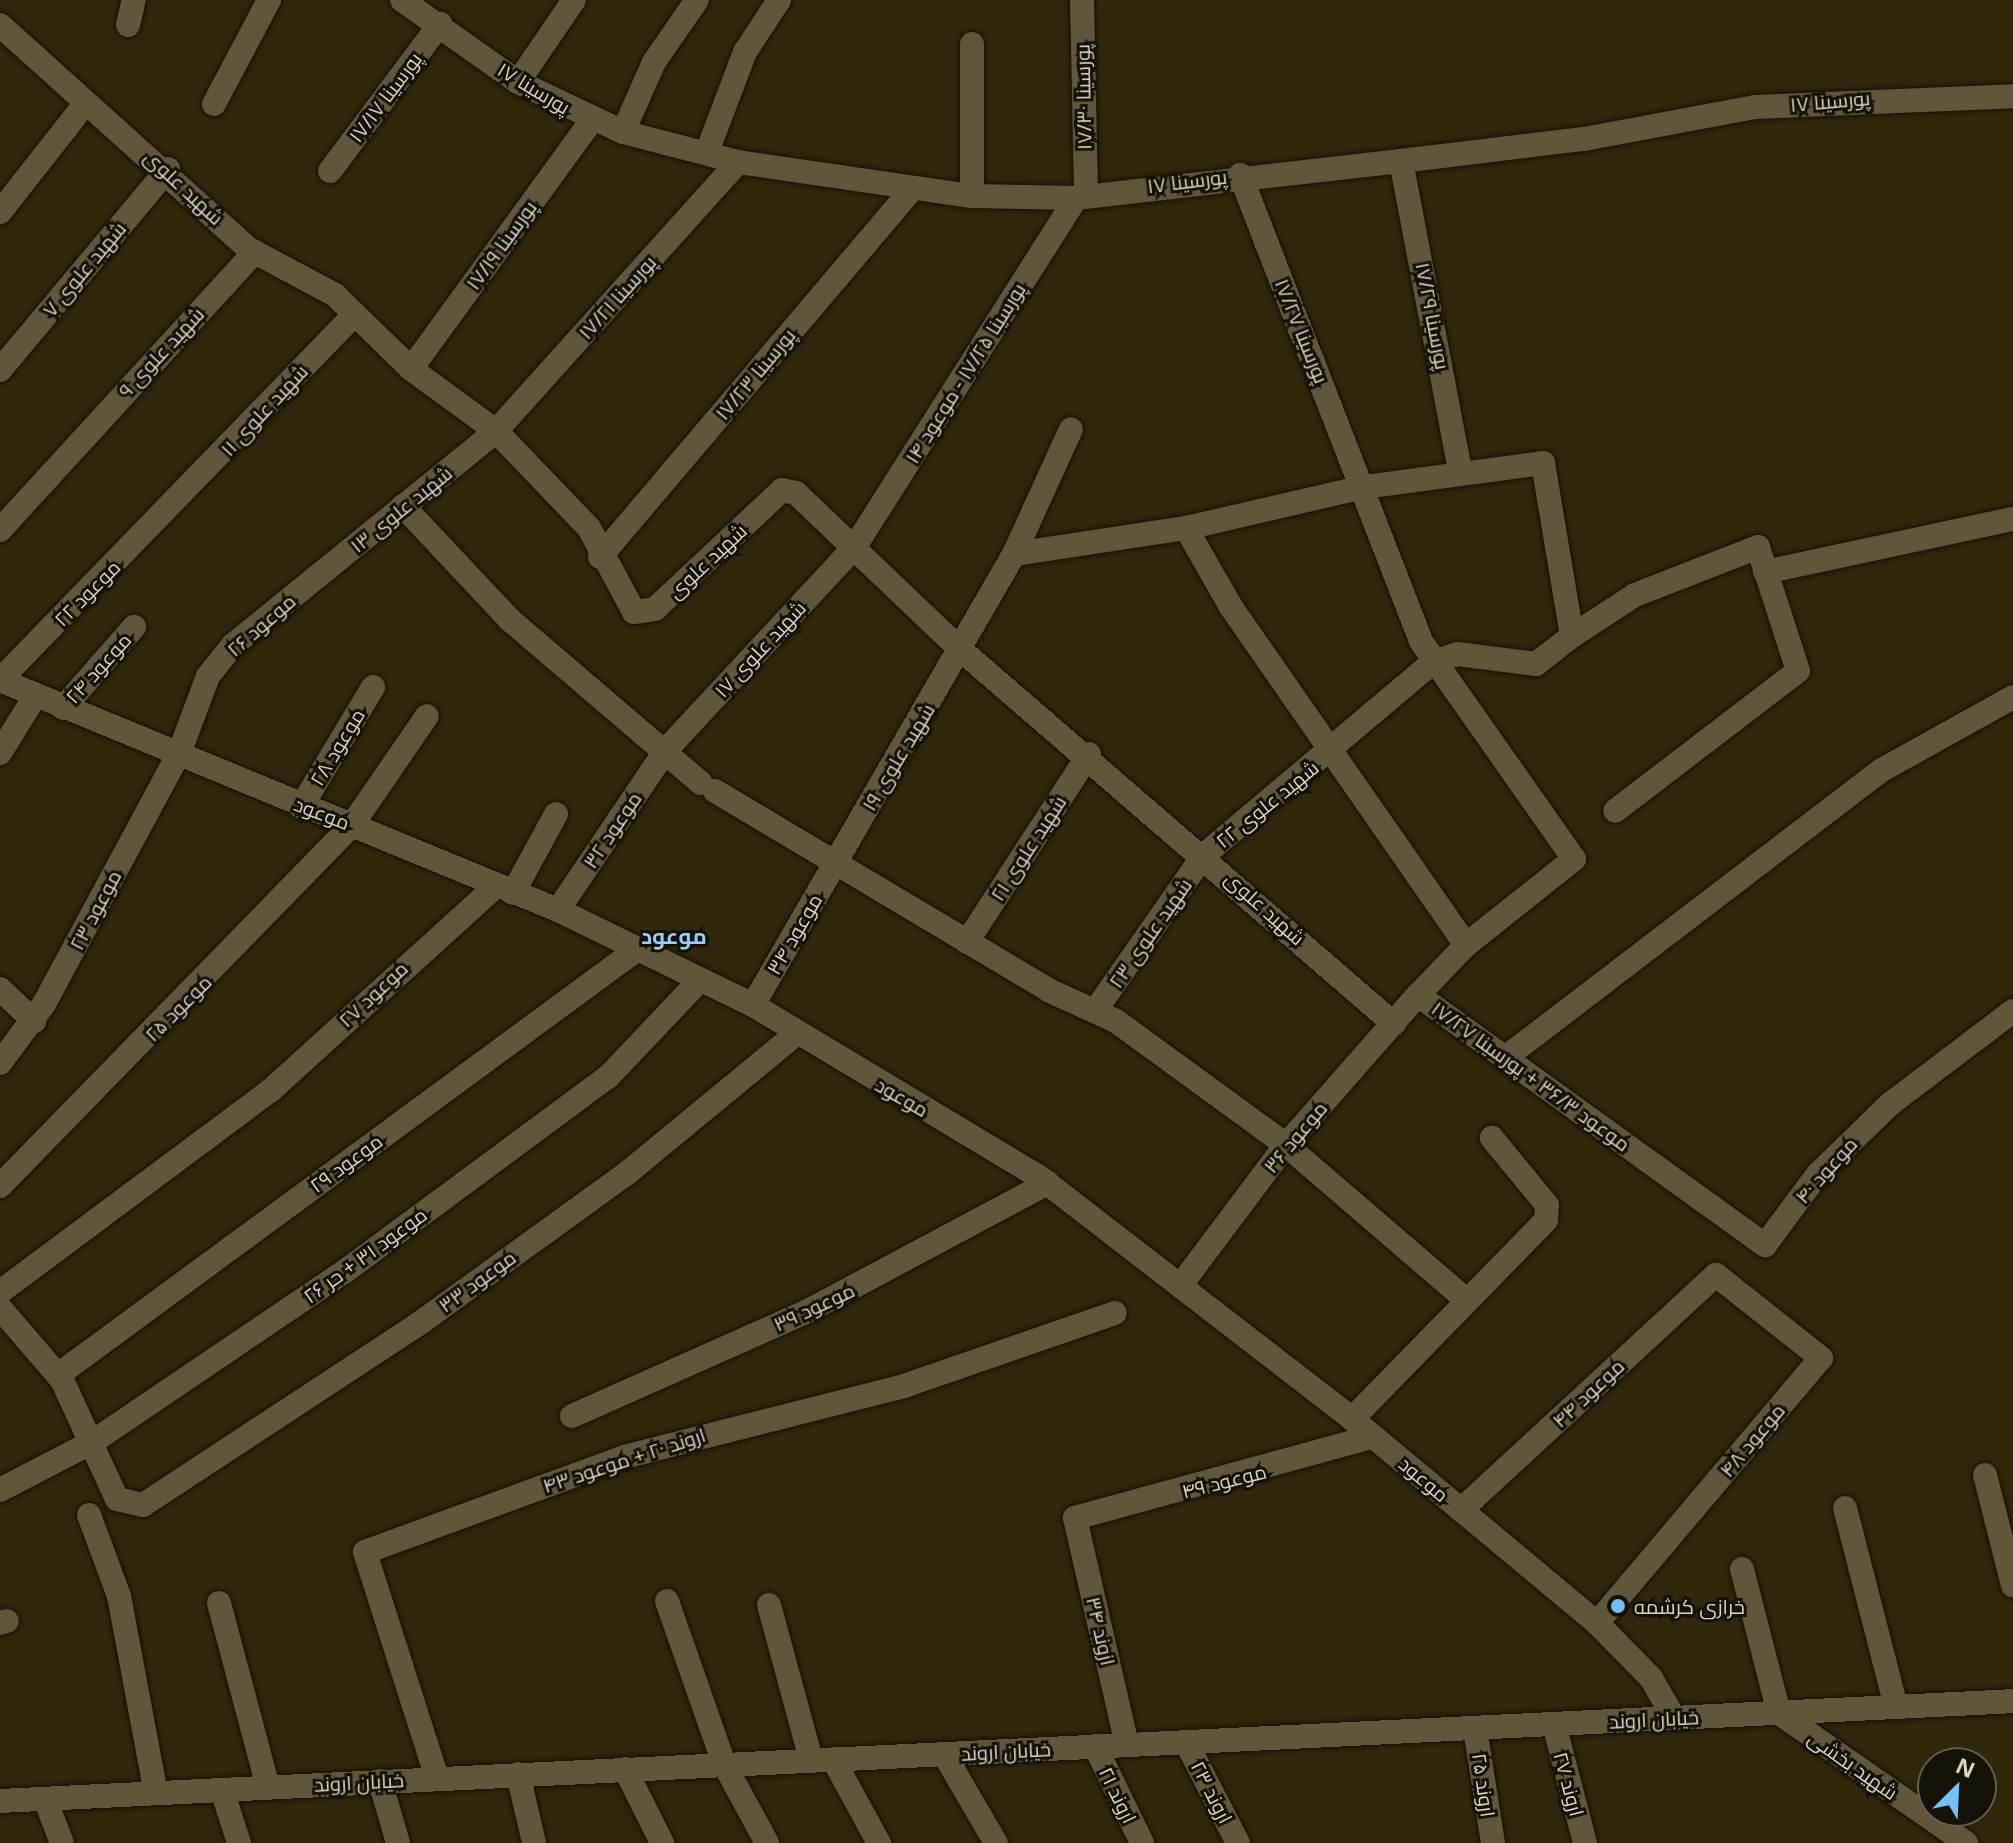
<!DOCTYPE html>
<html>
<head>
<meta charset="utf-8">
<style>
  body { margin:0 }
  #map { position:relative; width:2013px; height:1843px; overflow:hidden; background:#30270d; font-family:"Noto Sans",Cairo,sans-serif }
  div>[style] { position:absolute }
  .roads { filter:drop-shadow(0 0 2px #181000) drop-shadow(0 0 2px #181000) }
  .minor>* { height:24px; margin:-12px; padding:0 12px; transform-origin:12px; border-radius:12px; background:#60563b }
  .dots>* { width:22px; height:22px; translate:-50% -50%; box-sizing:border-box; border:4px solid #141106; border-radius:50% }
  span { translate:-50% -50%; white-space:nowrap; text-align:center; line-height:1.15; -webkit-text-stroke:6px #141106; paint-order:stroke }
  .street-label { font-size:20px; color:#dad5c6 }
  .poi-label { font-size:20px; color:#dad5c6 }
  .left { translate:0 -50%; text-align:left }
  .neighbourhood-label { font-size:22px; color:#99cff8; font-weight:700 }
  .north { position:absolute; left:1917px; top:1747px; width:80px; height:80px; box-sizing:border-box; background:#141106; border:2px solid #635f53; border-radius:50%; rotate:24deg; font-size:22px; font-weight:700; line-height:32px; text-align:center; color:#dad5c6 }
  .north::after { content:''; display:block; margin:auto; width:28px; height:36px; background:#75c0f6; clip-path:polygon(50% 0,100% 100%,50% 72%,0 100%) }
</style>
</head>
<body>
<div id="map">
  <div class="roads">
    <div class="minor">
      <i style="left:402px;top:0;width:142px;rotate:35.3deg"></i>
      <i style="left:518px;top:82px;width:116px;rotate:25.5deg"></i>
      <i style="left:623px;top:132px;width:119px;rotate:14.6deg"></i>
      <i style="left:738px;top:162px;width:236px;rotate:8.3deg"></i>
      <i style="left:972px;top:196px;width:104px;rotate:1.1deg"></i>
      <i style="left:1076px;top:198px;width:327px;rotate:-6.5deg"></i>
      <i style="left:1401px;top:161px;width:184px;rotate:-6.9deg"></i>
      <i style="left:1584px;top:139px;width:174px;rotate:-10.6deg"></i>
      <i style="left:1755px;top:107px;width:258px;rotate:-2.4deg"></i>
      <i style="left:1082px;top:0;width:194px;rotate:88.8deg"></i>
      <i style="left:0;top:25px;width:335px;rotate:42deg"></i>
      <i style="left:249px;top:249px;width:98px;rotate:28.1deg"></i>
      <i style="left:335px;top:295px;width:106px;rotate:44.2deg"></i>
      <i style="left:411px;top:369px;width:105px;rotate:36.1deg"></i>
      <i style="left:496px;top:431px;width:134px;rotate:46.2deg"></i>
      <i style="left:589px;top:528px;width:95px;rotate:61.8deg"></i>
      <i style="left:634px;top:612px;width:21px;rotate:-8deg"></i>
      <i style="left:655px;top:609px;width:174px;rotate:-43.1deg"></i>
      <i style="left:782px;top:490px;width:14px;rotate:12deg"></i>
      <i style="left:796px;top:493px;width:228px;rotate:43.6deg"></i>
      <i style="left:961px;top:650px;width:572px;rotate:40.82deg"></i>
      <i style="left:128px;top:25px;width:26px;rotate:-77deg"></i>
      <i style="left:972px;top:44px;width:152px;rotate:90deg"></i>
      <i style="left:518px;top:82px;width:99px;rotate:-55.7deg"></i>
      <i style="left:214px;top:104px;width:118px;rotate:-62.1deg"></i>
      <i style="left:623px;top:132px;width:77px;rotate:-66.1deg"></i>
      <i style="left:654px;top:62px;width:75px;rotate:-55.3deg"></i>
      <i style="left:707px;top:152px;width:107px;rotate:-69.2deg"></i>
      <i style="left:745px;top:52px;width:62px;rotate:-56.8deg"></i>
      <i style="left:1401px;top:161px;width:316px;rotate:79.2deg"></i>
      <i style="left:330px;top:171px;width:184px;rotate:-53.2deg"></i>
      <i style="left:0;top:212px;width:137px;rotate:-51.8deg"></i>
      <i style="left:411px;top:369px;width:306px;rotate:-54deg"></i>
      <i style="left:0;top:370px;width:262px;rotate:-50.1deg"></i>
      <i style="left:403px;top:506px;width:156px;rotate:46.8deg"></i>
      <i style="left:510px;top:620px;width:251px;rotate:40.5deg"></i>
      <i style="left:1186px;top:528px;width:91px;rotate:60.3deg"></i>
      <i style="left:1231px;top:607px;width:412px;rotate:55.2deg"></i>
      <i style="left:0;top:530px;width:377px;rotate:-47.5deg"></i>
      <i style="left:1014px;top:554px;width:137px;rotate:-65.5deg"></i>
      <i style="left:600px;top:557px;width:479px;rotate:-49.7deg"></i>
      <i style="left:1765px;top:572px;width:254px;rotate:-12.1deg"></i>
      <i style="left:0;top:680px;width:604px;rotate:22.4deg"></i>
      <i style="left:558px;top:910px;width:217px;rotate:26deg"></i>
      <i style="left:753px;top:1005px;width:332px;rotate:31deg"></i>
      <i style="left:1038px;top:1176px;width:397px;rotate:37.7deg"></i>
      <i style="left:1352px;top:1419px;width:319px;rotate:39.8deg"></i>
      <i style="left:1597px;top:1623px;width:77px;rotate:45.5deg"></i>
      <i style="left:1651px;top:1678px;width:46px;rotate:60.1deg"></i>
      <i style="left:0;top:680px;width:508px;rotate:-45.88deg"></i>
      <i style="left:63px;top:708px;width:108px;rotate:-48.8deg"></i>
      <i style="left:0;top:753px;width:65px;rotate:-58.3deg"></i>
      <i style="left:715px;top:791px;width:390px;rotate:30.8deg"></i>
      <i style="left:1050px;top:991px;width:72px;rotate:24.4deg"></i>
      <i style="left:1116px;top:1021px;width:210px;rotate:36.1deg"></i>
      <i style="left:1286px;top:1145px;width:236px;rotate:40.7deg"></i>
      <i style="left:301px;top:807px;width:140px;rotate:-59deg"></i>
      <i style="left:513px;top:893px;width:90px;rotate:-61.4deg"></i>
      <i style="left:558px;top:910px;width:193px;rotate:-56deg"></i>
      <i style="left:666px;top:750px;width:276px;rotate:-47.1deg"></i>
      <i style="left:854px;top:548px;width:414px;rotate:-57.6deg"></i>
      <i style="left:967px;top:942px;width:224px;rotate:-57deg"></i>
      <i style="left:0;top:989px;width:47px;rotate:43.3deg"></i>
      <i style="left:1418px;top:995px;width:428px;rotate:35.8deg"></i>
      <i style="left:1765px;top:1245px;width:89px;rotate:-53.3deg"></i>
      <i style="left:1818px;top:1174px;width:100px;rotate:-44.2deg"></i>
      <i style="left:1890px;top:1104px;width:154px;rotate:-37.1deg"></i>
      <i style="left:753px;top:1005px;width:521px;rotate:-59.94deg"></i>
      <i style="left:1014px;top:554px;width:174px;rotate:-8.6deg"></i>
      <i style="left:1186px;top:528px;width:183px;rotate:-13deg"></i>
      <i style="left:1364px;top:487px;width:181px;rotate:-7.6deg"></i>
      <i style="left:1543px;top:463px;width:175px;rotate:80.5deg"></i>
      <i style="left:1572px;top:636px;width:75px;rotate:-33.1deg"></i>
      <i style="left:1635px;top:595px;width:132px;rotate:-21.3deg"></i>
      <i style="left:1758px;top:547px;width:130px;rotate:72.1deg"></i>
      <i style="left:1798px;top:671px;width:230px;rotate:142.6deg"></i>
      <i style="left:1095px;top:1011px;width:190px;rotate:-55.1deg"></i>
      <i style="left:1204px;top:855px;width:299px;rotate:-40.1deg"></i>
      <i style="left:1433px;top:662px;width:25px;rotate:-18deg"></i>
      <i style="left:1457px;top:654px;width:80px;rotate:7.2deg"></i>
      <i style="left:1536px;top:664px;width:46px;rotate:-37.9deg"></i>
      <i style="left:1505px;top:1058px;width:474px;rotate:-37.4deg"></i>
      <i style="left:1882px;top:770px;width:150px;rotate:-29.1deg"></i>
      <i style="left:0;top:1063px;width:74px;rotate:-53.3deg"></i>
      <i style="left:44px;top:1004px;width:287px;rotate:-61.7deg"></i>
      <i style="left:180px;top:751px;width:80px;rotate:-69.5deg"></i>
      <i style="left:208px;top:676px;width:40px;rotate:-51deg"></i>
      <i style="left:233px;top:645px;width:339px;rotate:-39.1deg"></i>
      <i style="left:496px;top:431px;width:362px;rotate:-48deg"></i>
      <i style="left:0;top:1186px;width:504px;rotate:-45.72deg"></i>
      <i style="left:352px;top:825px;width:132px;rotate:-55.5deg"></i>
      <i style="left:1180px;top:1286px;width:176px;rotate:-53.1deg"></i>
      <i style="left:1286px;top:1145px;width:200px;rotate:-48.7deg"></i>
      <i style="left:1418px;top:995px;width:69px;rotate:-46.2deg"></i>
      <i style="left:1466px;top:945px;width:138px;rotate:-38.5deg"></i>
      <i style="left:1574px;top:859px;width:266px;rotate:-125.1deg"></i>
      <i style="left:1421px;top:641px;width:500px;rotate:-111.2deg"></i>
      <i style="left:0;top:1292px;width:338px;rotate:-36.7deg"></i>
      <i style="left:271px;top:1090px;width:305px;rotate:-42.2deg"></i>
      <i style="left:0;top:1308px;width:95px;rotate:49.3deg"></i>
      <i style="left:62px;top:1380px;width:131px;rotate:65.2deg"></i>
      <i style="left:117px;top:1499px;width:27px;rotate:13deg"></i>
      <i style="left:143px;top:1505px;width:331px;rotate:-33.3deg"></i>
      <i style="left:420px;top:1323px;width:254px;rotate:-35.9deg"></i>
      <i style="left:626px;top:1174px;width:220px;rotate:-39.5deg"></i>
      <i style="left:58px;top:1375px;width:716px;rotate:-36.31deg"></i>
      <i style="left:572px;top:1416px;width:258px;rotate:-24deg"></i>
      <i style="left:808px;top:1311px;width:272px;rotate:-28.1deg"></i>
      <i style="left:1352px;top:1419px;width:278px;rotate:-45.7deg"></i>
      <i style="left:1546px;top:1220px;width:15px;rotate:-86deg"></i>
      <i style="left:1547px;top:1205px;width:87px;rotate:-129.4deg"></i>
      <i style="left:1985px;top:1475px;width:114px;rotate:75.8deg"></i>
      <i style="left:0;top:1490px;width:106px;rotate:-27.5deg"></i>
      <i style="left:94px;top:1441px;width:302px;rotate:-34.1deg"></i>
      <i style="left:344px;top:1272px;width:328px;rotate:-36.5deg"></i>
      <i style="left:608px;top:1077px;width:132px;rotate:-46.5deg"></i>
      <i style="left:1845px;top:1508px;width:205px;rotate:75.6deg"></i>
      <i style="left:1461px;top:1510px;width:347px;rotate:-42.7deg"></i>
      <i style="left:1716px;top:1275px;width:134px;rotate:38.3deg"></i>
      <i style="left:1821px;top:1358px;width:347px;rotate:130.2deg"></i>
      <i style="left:89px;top:1515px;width:86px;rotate:69.7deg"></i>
      <i style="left:119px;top:1596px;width:200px;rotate:79.4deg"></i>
      <i style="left:1742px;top:1569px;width:149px;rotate:75.6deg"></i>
      <i style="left:1779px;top:1713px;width:228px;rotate:34.8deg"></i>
      <i style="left:667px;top:1601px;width:173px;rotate:70.7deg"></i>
      <i style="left:724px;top:1764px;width:90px;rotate:61.4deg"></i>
      <i style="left:219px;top:1603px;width:190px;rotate:75.1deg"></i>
      <i style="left:769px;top:1605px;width:161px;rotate:74.8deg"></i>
      <i style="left:0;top:1623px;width:7px;rotate:-16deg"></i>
      <i style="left:1554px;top:1724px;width:123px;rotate:75.4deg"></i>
      <i style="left:1475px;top:1728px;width:116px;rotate:81.1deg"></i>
      <i style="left:1186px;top:1742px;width:114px;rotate:62.8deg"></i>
      <i style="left:1127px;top:1745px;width:233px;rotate:-102.9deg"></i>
      <i style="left:1075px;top:1518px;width:308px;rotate:-15.3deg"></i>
      <i style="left:1095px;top:1746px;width:108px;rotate:64.1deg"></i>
      <i style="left:944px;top:1754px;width:103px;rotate:59.7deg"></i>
      <i style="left:833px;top:1759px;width:96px;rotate:61.3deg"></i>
      <i style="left:625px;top:1769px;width:83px;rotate:63.4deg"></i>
      <i style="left:518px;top:1774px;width:71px;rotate:76.9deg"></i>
      <i style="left:437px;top:1778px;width:237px;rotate:-107.7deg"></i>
      <i style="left:365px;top:1552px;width:276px;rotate:-20.1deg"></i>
      <i style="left:624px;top:1457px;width:289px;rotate:-14.2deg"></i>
      <i style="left:904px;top:1386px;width:223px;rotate:-19.1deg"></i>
      <i style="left:380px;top:1781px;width:65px;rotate:73.8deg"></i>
      <i style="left:222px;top:1790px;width:56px;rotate:72.2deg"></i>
      <i style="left:45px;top:1799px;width:47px;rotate:68.9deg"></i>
      <i style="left:0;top:1801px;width:2015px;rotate:-2.84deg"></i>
    </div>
  </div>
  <div class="dots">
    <i style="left:1618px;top:1606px;background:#75c0f6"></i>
  </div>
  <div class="street-label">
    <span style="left:534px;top:88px;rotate:31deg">پورسینا ۱۷</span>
    <span style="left:385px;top:97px;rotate:-53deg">پورسینا ۱۷/۱۷</span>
    <span style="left:1083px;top:97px;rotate:-91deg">پورسینا ۱۷/۳۰</span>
    <span style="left:1830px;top:101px;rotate:-5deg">پورسینا ۱۷</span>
    <span style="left:1187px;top:181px;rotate:-7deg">پورسینا ۱۷</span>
    <span style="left:184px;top:187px;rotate:43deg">شهید علوی</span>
    <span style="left:501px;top:245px;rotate:-54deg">پورسینا ۱۷/۱۹</span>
    <span style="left:84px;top:269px;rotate:-50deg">شهید علوی ۷</span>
    <span style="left:617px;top:297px;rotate:-48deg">پورسینا ۱۷/۲۱</span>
    <span style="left:1433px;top:316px;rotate:79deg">پورسینا ۱۷/۲۹</span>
    <span style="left:1302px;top:331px;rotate:68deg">پورسینا ۱۷/۲۷</span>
    <span style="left:161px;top:352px;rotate:-47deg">شهید علوی ۹</span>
    <span style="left:965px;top:373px;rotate:-58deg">پورسینا ۱۷/۲۵ - موعود ۱۴</span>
    <span style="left:755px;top:374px;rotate:-50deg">پورسینا ۱۷/۲۳</span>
    <span style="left:264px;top:410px;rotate:-47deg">شهید علوی ۱۱</span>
    <span style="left:401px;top:509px;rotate:-39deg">شهید علوی ۱۳</span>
    <span style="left:707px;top:561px;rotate:-43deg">شهید علوی</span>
    <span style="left:87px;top:593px;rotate:-45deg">موعود ۲۲</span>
    <span style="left:261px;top:625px;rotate:-41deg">موعود ۲۶</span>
    <span style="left:760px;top:649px;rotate:-47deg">شهید علوی ۱۷</span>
    <span style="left:98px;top:668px;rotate:-48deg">موعود ۲۴</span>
    <span style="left:337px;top:747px;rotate:-59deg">موعود ۲۸</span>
    <span style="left:898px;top:757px;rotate:-59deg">شهید علوی ۱۹</span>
    <span style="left:1267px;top:804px;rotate:-39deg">شهید علوی ۲۲</span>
    <span style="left:322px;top:813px;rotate:21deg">موعود</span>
    <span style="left:612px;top:830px;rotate:-56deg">موعود ۳۲</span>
    <span style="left:1028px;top:848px;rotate:-57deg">شهید علوی ۲۱</span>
    <span style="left:1265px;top:908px;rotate:42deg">شهید علوی</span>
    <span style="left:95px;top:910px;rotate:-62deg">موعود ۲۳</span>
    <span style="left:1150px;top:933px;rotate:-55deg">شهید علوی ۲۳</span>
    <span style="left:794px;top:934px;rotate:-60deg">موعود ۳۴</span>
    <span style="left:373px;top:994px;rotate:-43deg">موعود ۲۷</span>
    <span style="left:178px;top:1008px;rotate:-45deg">موعود ۲۵</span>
    <span style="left:1531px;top:1076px;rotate:36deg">موعود ۳۶/۳ + پورسینا ۱۷/۲۷</span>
    <span style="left:902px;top:1097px;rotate:30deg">موعود</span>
    <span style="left:1295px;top:1137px;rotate:-50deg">موعود ۳۶</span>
    <span style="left:346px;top:1163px;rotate:-36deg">موعود ۲۹</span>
    <span style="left:1826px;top:1170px;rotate:-48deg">موعود ۴۰</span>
    <span style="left:365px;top:1255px;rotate:-36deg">موعود ۳۱ + حر ۲۶</span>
    <span style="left:477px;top:1281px;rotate:-36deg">موعود ۳۳</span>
    <span style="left:814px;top:1307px;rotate:-25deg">موعود ۳۹</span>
    <span style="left:1588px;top:1393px;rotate:-43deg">موعود ۴۴</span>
    <span style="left:1752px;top:1440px;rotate:-50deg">موعود ۴۸</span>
    <span style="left:624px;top:1460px;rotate:-18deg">اروند ۲۰ + موعود ۴۳</span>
    <span style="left:1424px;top:1479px;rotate:40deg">موعود</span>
    <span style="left:1224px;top:1481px;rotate:-14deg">موعود ۴۹</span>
    <span style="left:1101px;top:1631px;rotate:77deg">ازوند ۳۴</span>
    <span style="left:1654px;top:1719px;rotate:-3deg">خیابان اروند</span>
    <span style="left:1006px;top:1751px;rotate:-3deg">خیابان اروند</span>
    <span style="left:1853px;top:1765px;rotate:35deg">شهید بخشی</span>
    <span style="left:359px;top:1782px;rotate:-3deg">خیابان اروند</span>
    <span style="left:1569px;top:1784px;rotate:75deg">اروند ۲۷</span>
    <span style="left:1484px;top:1785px;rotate:82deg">اروند ۲۵</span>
    <span style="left:1212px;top:1792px;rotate:63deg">اروند ۲۳</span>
    <span style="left:1118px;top:1795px;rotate:64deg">اروند ۲۱</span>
  </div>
  <div class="poi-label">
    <span class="left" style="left:1634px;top:1606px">خرازی کرشمه</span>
  </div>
  <div class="neighbourhood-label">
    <span style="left:674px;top:936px">موعود</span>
  </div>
  <div class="north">N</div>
</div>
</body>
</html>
